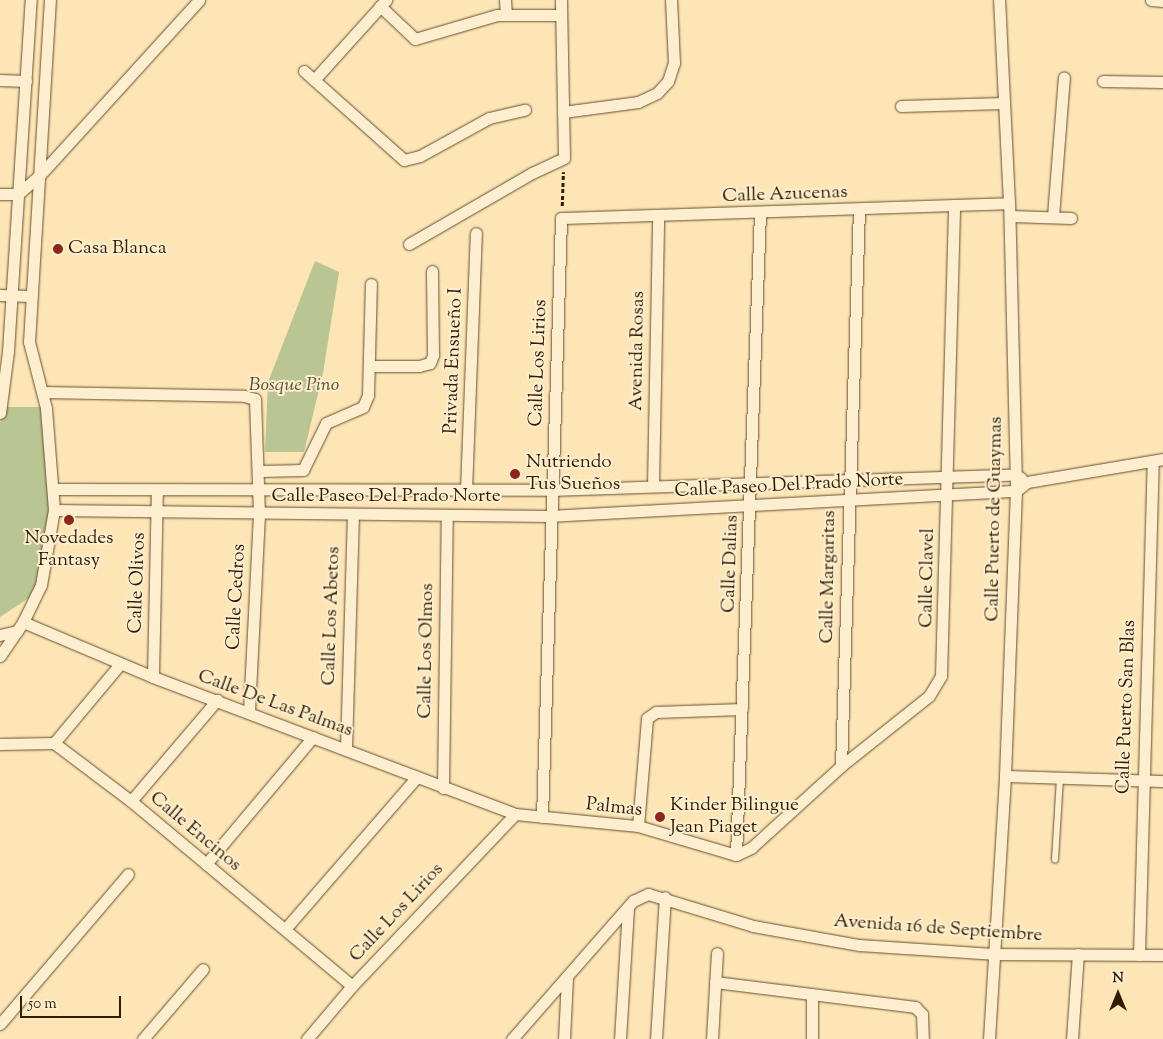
<!DOCTYPE html>
<html>
<head>
<meta charset="utf-8">
<style>
  body { margin:0 }
  #map { position:relative; width:1163px; height:1039px; overflow:hidden; background:#fde5b6; font-family:"Sorts Mill Goudy",serif }
  div>[style] { position:absolute }
  .green>* { inset:0; background:#b9c693 }
  .path>* { height:2.5px; margin-top:-1.25px; transform-origin:0; background:repeating-linear-gradient(90deg,#301d01 0 4px,transparent 0 6.5px) }
  .roads { filter:drop-shadow(0 0 1px #634f2e) drop-shadow(0 0 1px #634f2e) }
  .lane>* { height:5.5px; margin:-2.75px; padding:0 2.75px; transform-origin:2.75px; border-radius:2.75px; background:#feeed0 }
  .street>* { height:11px; margin:-5.5px; padding:0 5.5px; transform-origin:5.5px; border-radius:5.5px; background:#feeed0 }
  .dots>* { width:14px; height:14px; translate:-50% -50%; box-sizing:border-box; border:2px solid #feeed0; border-radius:50% }
  span { translate:-50% -50%; white-space:nowrap; text-align:center; line-height:1.15; -webkit-text-stroke:4px #feeed0; paint-order:stroke }
  .street-label { font-size:19px; color:#301d01 }
  .poi-label { font-size:19px; color:#301d01 }
  .left { translate:0 -50%; text-align:left }
  .park-label { font-size:19px; color:#59502d; font-style:italic }
  .north { position:absolute; left:1093px; top:969px; width:50px; height:50px; -webkit-text-stroke:4px #feeed0; paint-order:stroke; rotate:0deg; font-size:14px; font-weight:700; line-height:20px; text-align:center; color:#301d01 }
  .north::after { content:''; display:block; margin:auto; width:18px; height:22px; background:#301d01; clip-path:polygon(50% 0,100% 100%,50% 72%,0 100%) }
  .scale { position:absolute; left:20px; top:996px; width:101px; height:22px; box-sizing:border-box; border:2px solid #301d01; border-top:0; padding-left:6px; font-size:15px; line-height:18px; white-space:nowrap; color:#301d01; -webkit-text-stroke:4px #feeed0; paint-order:stroke }
</style>
</head>
<body>
<div id="map">
  <div class="green">
    <i style="clip-path:polygon(315px 261px,339px 272px,323px 373px,304px 452px,265px 452px,268px 382px)"></i>
    <i style="clip-path:polygon(4px 407px,44px 407px,54px 511px,35px 594px,0 617px,0 423px)"></i>
  </div>
  <div class="path">
    <i style="left:562px;top:206px;width:34px;rotate:-88deg"></i>
  </div>
  <div class="roads">
    <div class="lane">
      <i style="left:1055px;top:860px;width:82px;rotate:-86.5deg"></i>
    </div>
    <div class="street">
      <i style="left:505px;top:0;width:14px;rotate:86deg"></i>
      <i style="left:1151px;top:0;width:12px;rotate:5deg"></i>
      <i style="left:380px;top:6px;width:48px;rotate:43.3deg"></i>
      <i style="left:415px;top:39px;width:85px;rotate:-16.3deg"></i>
      <i style="left:497px;top:15px;width:64px"></i>
      <i style="left:304px;top:71px;width:134px;rotate:41.7deg"></i>
      <i style="left:404px;top:160px;width:16px;rotate:-14deg"></i>
      <i style="left:420px;top:156px;width:79px;rotate:-28.8deg"></i>
      <i style="left:489px;top:118px;width:37px;rotate:-13deg"></i>
      <i style="left:0;top:80px;width:26px;rotate:2deg"></i>
      <i style="left:314px;top:80px;width:108px;rotate:-48deg"></i>
      <i style="left:1103px;top:81px;width:60px;rotate:1deg"></i>
      <i style="left:901px;top:106px;width:102px;rotate:-1.7deg"></i>
      <i style="left:563px;top:112px;width:76px;rotate:-7.6deg"></i>
      <i style="left:638px;top:102px;width:21px;rotate:-25deg"></i>
      <i style="left:657px;top:93px;width:16px;rotate:-47deg"></i>
      <i style="left:668px;top:81px;width:19px;rotate:-72deg"></i>
      <i style="left:674px;top:63px;width:63px;rotate:-92.7deg"></i>
      <i style="left:0;top:194px;width:18px"></i>
      <i style="left:18px;top:194px;width:28px;rotate:-41deg"></i>
      <i style="left:39px;top:176px;width:238px;rotate:-47.7deg"></i>
      <i style="left:1010px;top:216px;width:61px;rotate:1.9deg"></i>
      <i style="left:1053px;top:216px;width:139px;rotate:-85.5deg"></i>
      <i style="left:409px;top:244px;width:142px;rotate:-30deg"></i>
      <i style="left:532px;top:173px;width:35px;rotate:-25deg"></i>
      <i style="left:564px;top:158px;width:158px;rotate:-91.1deg"></i>
      <i style="left:0;top:295px;width:30px;rotate:2deg"></i>
      <i style="left:370px;top:366px;width:49px"></i>
      <i style="left:419px;top:366px;width:11px;rotate:-15deg"></i>
      <i style="left:430px;top:363px;width:9px;rotate:-69deg"></i>
      <i style="left:433px;top:355px;width:84px;rotate:-90.7deg"></i>
      <i style="left:43px;top:392px;width:201px;rotate:1.1deg"></i>
      <i style="left:244px;top:396px;width:11px;rotate:15deg"></i>
      <i style="left:255px;top:399px;width:115px;rotate:88deg"></i>
      <i style="left:259px;top:514px;width:198px;rotate:92.9deg"></i>
      <i style="left:0;top:413px;width:63px;rotate:-82.6deg"></i>
      <i style="left:8px;top:351px;width:352px;rotate:-86.3deg"></i>
      <i style="left:260px;top:471px;width:43px;rotate:-1.3deg"></i>
      <i style="left:303px;top:470px;width:52px;rotate:-63.9deg"></i>
      <i style="left:326px;top:423px;width:40px;rotate:-23.4deg"></i>
      <i style="left:363px;top:407px;width:13px;rotate:-67deg"></i>
      <i style="left:368px;top:395px;width:111px;rotate:-88.5deg"></i>
      <i style="left:653px;top:486px;width:270px;rotate:-88.9deg"></i>
      <i style="left:54px;top:489px;width:498px;rotate:0.1deg"></i>
      <i style="left:552px;top:490px;width:464px;rotate:-1.9deg"></i>
      <i style="left:1016px;top:475px;width:6px;rotate:31deg"></i>
      <i style="left:466px;top:490px;width:257px;rotate:-87.8deg"></i>
      <i style="left:54px;top:510px;width:495px;rotate:0.7deg"></i>
      <i style="left:549px;top:516px;width:468px;rotate:-3.1deg"></i>
      <i style="left:1016px;top:491px;width:14px;rotate:-39deg"></i>
      <i style="left:1027px;top:482px;width:138px;rotate:-9.6deg"></i>
      <i style="left:23px;top:622px;width:141px;rotate:22.9deg"></i>
      <i style="left:153px;top:677px;width:387px;rotate:20.7deg"></i>
      <i style="left:515px;top:814px;width:124px;rotate:5.6deg"></i>
      <i style="left:638px;top:826px;width:102px;rotate:16.5deg"></i>
      <i style="left:0;top:635px;width:18px;rotate:-13deg"></i>
      <i style="left:0;top:656px;width:41px;rotate:-55.9deg"></i>
      <i style="left:23px;top:622px;width:41px;rotate:-64.1deg"></i>
      <i style="left:41px;top:585px;width:76px;rotate:-80.2deg"></i>
      <i style="left:54px;top:510px;width:102px;rotate:-94.5deg"></i>
      <i style="left:46px;top:408px;width:68px;rotate:-104.4deg"></i>
      <i style="left:29px;top:342px;width:343px;rotate:-86.5deg"></i>
      <i style="left:153px;top:677px;width:187px;rotate:-88.8deg"></i>
      <i style="left:54px;top:743px;width:103px;rotate:-50.1deg"></i>
      <i style="left:0;top:744px;width:54px;rotate:-1.1deg"></i>
      <i style="left:54px;top:743px;width:96px;rotate:37deg"></i>
      <i style="left:131px;top:801px;width:288px;rotate:39.9deg"></i>
      <i style="left:346px;top:749px;width:234px;rotate:-88.3deg"></i>
      <i style="left:841px;top:766px;width:557px;rotate:-88.15deg"></i>
      <i style="left:1005px;top:776px;width:158px;rotate:1.8deg"></i>
      <i style="left:443px;top:788px;width:273px;rotate:-89.2deg"></i>
      <i style="left:131px;top:801px;width:133px;rotate:-49.6deg"></i>
      <i style="left:542px;top:817px;width:599px;rotate:-88.18deg"></i>
      <i style="left:561px;top:218px;width:448px;rotate:-1.9deg"></i>
      <i style="left:638px;top:826px;width:108px;rotate:-85.2deg"></i>
      <i style="left:647px;top:718px;width:11px;rotate:-34deg"></i>
      <i style="left:656px;top:712px;width:86px;rotate:-2deg"></i>
      <i style="left:736px;top:855px;width:17px;rotate:-25deg"></i>
      <i style="left:751px;top:848px;width:122px;rotate:-42.3deg"></i>
      <i style="left:841px;top:766px;width:112px;rotate:-38.5deg"></i>
      <i style="left:929px;top:696px;width:23px;rotate:-59deg"></i>
      <i style="left:941px;top:676px;width:470px;rotate:-88.4deg"></i>
      <i style="left:736px;top:855px;width:642px;rotate:-87.86deg"></i>
      <i style="left:206px;top:864px;width:166px;rotate:-49.9deg"></i>
      <i style="left:286px;top:928px;width:200px;rotate:-49.1deg"></i>
      <i style="left:1139px;top:955px;width:494px;rotate:-88.4deg"></i>
      <i style="left:715px;top:982px;width:202px;rotate:7.1deg"></i>
      <i style="left:915px;top:1007px;width:10px;rotate:45deg"></i>
      <i style="left:922px;top:1014px;width:25px;rotate:88deg"></i>
      <i style="left:0;top:1024px;width:197px;rotate:-49.5deg"></i>
      <i style="left:143px;top:1039px;width:92px;rotate:-49.4deg"></i>
      <i style="left:307px;top:1039px;width:70px;rotate:-49.7deg"></i>
      <i style="left:352px;top:986px;width:237px;rotate:-46.5deg"></i>
      <i style="left:512px;top:1039px;width:184px;rotate:-48.8deg"></i>
      <i style="left:633px;top:901px;width:17px;rotate:-25deg"></i>
      <i style="left:648px;top:894px;width:110px;rotate:16.9deg"></i>
      <i style="left:753px;top:926px;width:108px;rotate:10.2deg"></i>
      <i style="left:859px;top:945px;width:134px;rotate:3.8deg"></i>
      <i style="left:993px;top:954px;width:170px;rotate:0.3deg"></i>
      <i style="left:564px;top:1039px;width:62px;rotate:-87.2deg"></i>
      <i style="left:620px;top:1039px;width:132px;rotate:-86.5deg"></i>
      <i style="left:656px;top:1039px;width:142px;rotate:-86.4deg"></i>
      <i style="left:712px;top:1039px;width:86px;rotate:-86.7deg"></i>
      <i style="left:812px;top:1039px;width:45px;rotate:-90deg"></i>
      <i style="left:989px;top:1039px;width:263px;rotate:-86.5deg"></i>
      <i style="left:1005px;top:776px;width:292px;rotate:-87.8deg"></i>
      <i style="left:1016px;top:484px;width:281px;rotate:-91.4deg"></i>
      <i style="left:1009px;top:203px;width:203px;rotate:-92.8deg"></i>
      <i style="left:1072px;top:1039px;width:85px;rotate:-86deg"></i>
    </div>
  </div>
  <div class="dots">
    <i style="left:58px;top:249px;background:#8f2418"></i>
    <i style="left:515px;top:474px;background:#8f2418"></i>
    <i style="left:69px;top:520px;background:#8f2418"></i>
    <i style="left:660px;top:817px;background:#8f2418"></i>
  </div>
  <div class="street-label">
    <span style="left:785px;top:195px;rotate:-2deg">Calle Azucenas</span>
    <span style="left:638px;top:351px;rotate:-89deg">Avenida Rosas</span>
    <span style="left:454px;top:361px;rotate:-88deg">Privada Ensueño I</span>
    <span style="left:539px;top:363px;rotate:-88deg">Calle Los Lirios</span>
    <span style="left:789px;top:486px;rotate:-3deg">Calle Paseo Del Prado Norte</span>
    <span style="left:386px;top:497px">Calle Paseo Del Prado Norte</span>
    <span style="left:995px;top:519px;rotate:-89deg">Calle Puerto de Guaymas</span>
    <span style="left:731px;top:564px;rotate:-88deg">Calle Dalias</span>
    <span style="left:829px;top:577px;rotate:-89deg">Calle Margaritas</span>
    <span style="left:928px;top:578px;rotate:-89deg">Calle Clavel</span>
    <span style="left:138px;top:583px;rotate:-88deg">Calle Olivos</span>
    <span style="left:237px;top:597px;rotate:-87deg">Calle Cedros</span>
    <span style="left:332px;top:616px;rotate:-88deg">Calle Los Abetos</span>
    <span style="left:427px;top:651px;rotate:-89deg">Calle Los Olmos</span>
    <span style="left:275px;top:704px;rotate:20deg">Calle De Las Palmas</span>
    <span style="left:1127px;top:707px;rotate:-88deg">Calle Puerto San Blas</span>
    <span style="left:614px;top:808px;rotate:6deg">Palmas</span>
    <span style="left:195px;top:832px;rotate:40deg">Calle Encinos</span>
    <span style="left:397px;top:913px;rotate:-47deg">Calle Los Lirios</span>
    <span style="left:938px;top:929px;rotate:4deg">Avenida 16 de Septiembre</span>
  </div>
  <div class="poi-label">
    <span class="left" style="left:68px;top:249px">Casa Blanca</span>
    <span class="left" style="left:526px;top:474px">Nutriendo<br>Tus Sueños</span>
    <span style="left:69px;top:550px">Novedades<br>Fantasy</span>
    <span class="left" style="left:670px;top:817px">Kinder Bilingue<br>Jean Piaget</span>
  </div>
  <div class="park-label">
    <span style="left:294px;top:386px">Bosque Pino</span>
  </div>
  <div class="north">N</div>
  <div class="scale">50 m</div>
</div>
</body>
</html>
